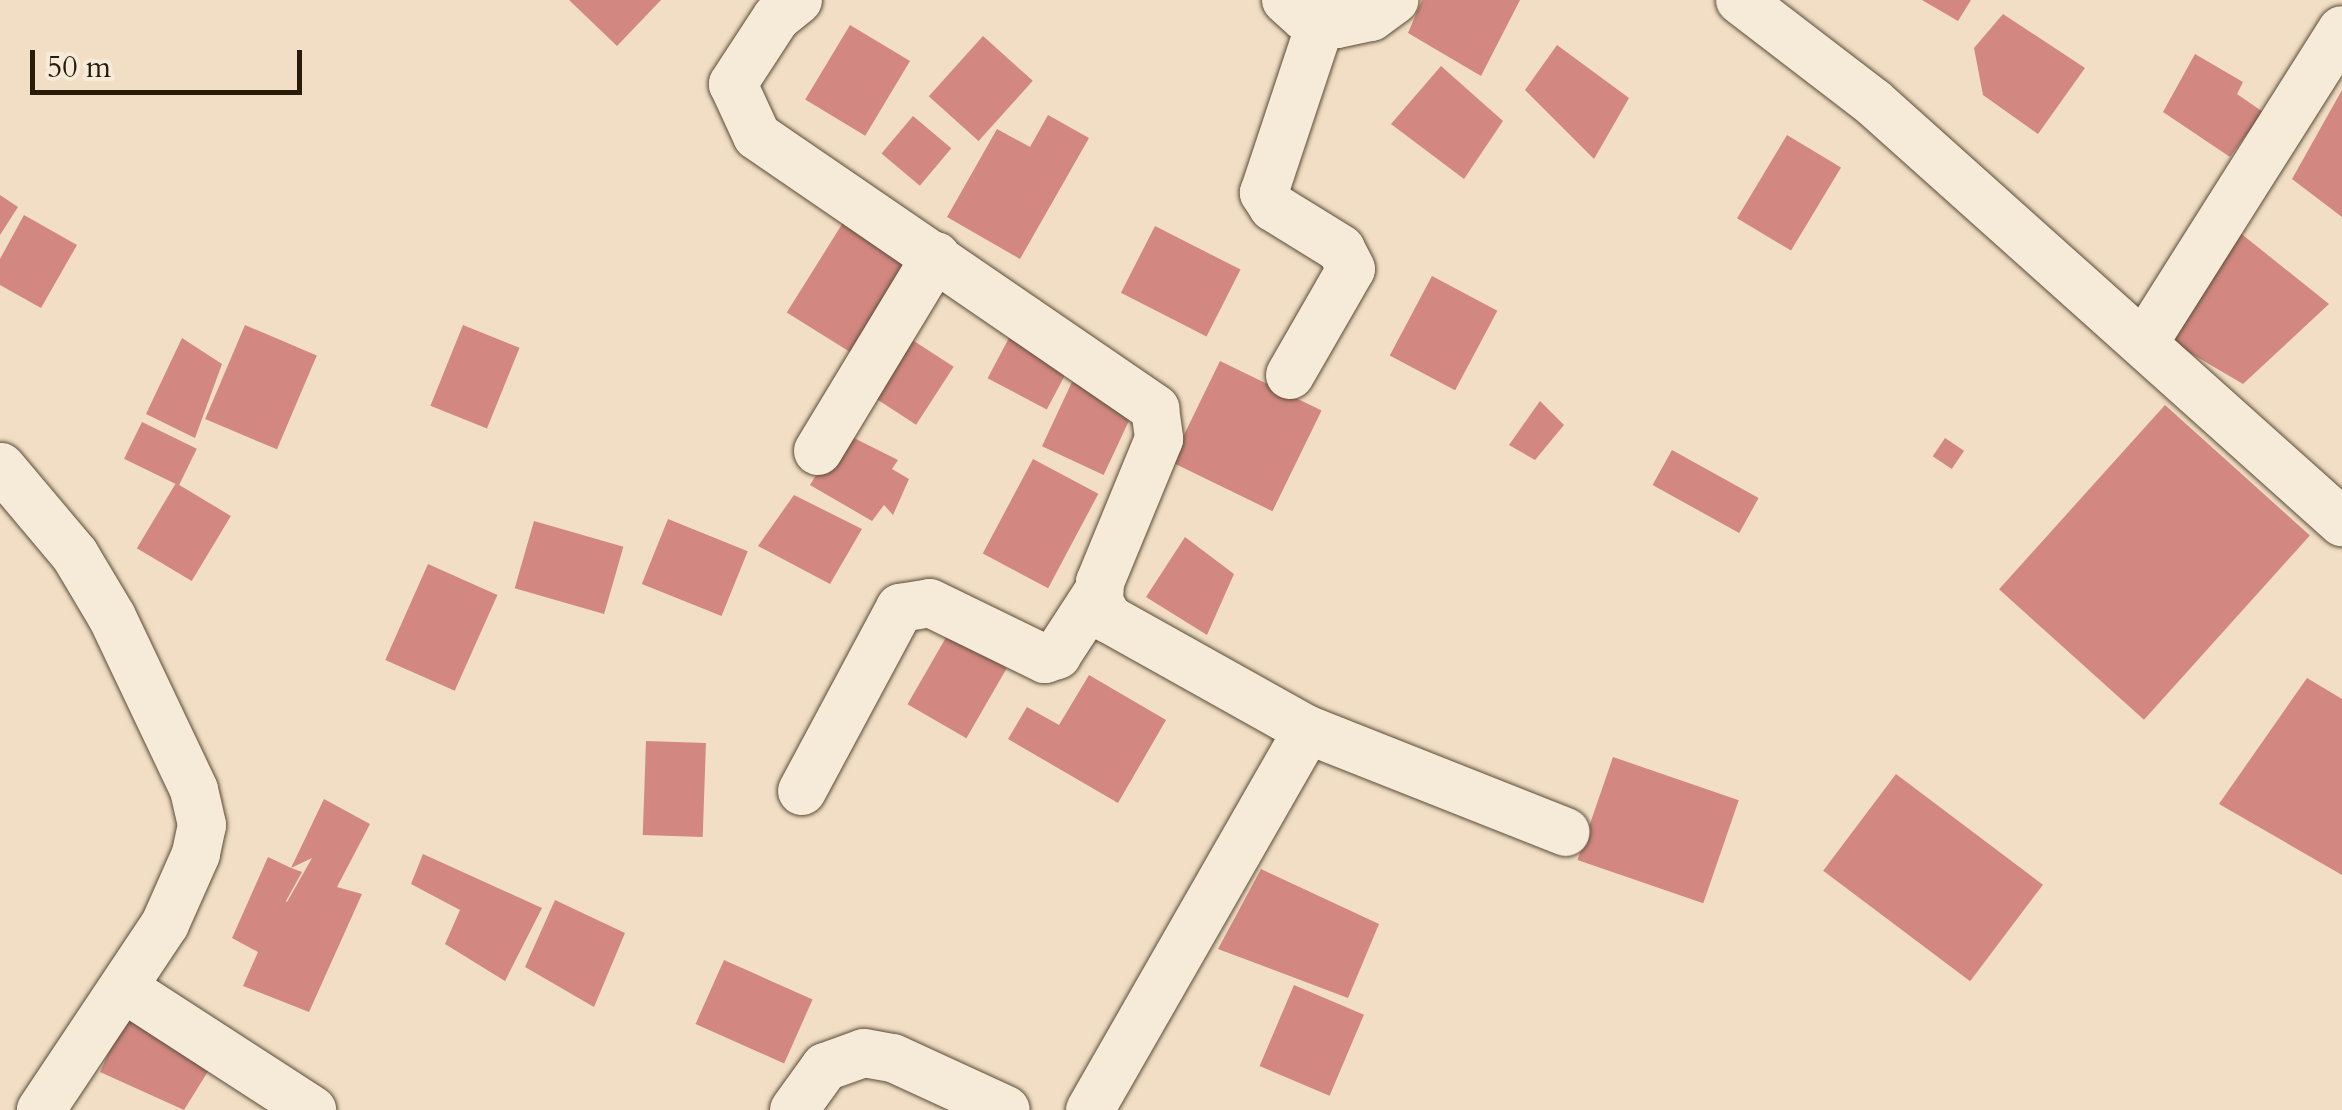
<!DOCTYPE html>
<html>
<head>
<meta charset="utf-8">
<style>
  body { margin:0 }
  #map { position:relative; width:2342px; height:1110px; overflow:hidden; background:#f1dec4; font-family:Cardo,serif }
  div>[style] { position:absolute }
  .building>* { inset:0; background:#d28881; transform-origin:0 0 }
  .roads { filter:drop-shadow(0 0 2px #5a4c38) drop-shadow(0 0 2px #5a4c38) }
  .minor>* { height:48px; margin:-24px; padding:0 24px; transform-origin:24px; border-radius:24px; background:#f6ead9 }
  span { translate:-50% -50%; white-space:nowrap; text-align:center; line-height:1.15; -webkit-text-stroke:10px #f6ead9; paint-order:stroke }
  .scale { position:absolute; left:30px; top:50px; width:272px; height:45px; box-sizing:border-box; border:5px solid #281b0a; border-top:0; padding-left:12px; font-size:30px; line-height:35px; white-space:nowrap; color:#281b0a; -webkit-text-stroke:8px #f6ead9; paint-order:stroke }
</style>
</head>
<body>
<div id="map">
  <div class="building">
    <i style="clip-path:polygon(569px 0,661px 0,617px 46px)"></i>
    <i style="clip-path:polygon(1422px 0,1520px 0,1481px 76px,1408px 33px)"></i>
    <i style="clip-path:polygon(1922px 0,1971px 0,1958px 21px)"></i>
    <i style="clip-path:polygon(2003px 14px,2085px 68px,2038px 134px,1983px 95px,1974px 48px)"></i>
    <i style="left:850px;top:25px;width:70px;height:87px;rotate:31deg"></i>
    <i style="left:983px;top:36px;width:67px;height:81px;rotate:42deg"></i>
    <i style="clip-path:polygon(1557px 45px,1629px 98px,1594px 159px,1525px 90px)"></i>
    <i style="clip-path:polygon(2195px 54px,2243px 82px,2237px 94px,2263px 112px,2230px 157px,2163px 112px)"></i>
    <i style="clip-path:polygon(1441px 66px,1503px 121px,1464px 179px,1391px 124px)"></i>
    <i style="clip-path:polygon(2342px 90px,2342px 217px,2292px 179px)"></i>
    <i style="clip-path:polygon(1048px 115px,1089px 138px,1020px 259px,947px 217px,997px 129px,1030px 147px)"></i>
    <i style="left:913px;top:116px;width:50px;height:49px;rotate:40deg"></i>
    <i style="left:1787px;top:135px;width:63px;height:97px;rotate:31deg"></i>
    <i style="clip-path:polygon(0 195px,18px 207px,0 235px)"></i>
    <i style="clip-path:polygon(24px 215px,77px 245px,41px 308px,0 285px,0 259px)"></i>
    <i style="left:844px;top:221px;width:75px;height:108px;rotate:32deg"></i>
    <i style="left:1155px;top:226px;width:96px;height:75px;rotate:27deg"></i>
    <i style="clip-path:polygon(2239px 232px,2329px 304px,2243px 384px,2168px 340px)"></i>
    <i style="left:1432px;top:276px;width:74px;height:90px;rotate:28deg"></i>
    <i style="left:1027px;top:304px;width:67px;height:84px;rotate:28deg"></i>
    <i style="left:245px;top:325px;width:78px;height:102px;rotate:23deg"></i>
    <i style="left:463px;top:325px;width:61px;height:87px;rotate:22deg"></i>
    <i style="left:900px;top:332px;width:64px;height:69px;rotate:33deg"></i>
    <i style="clip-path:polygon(182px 338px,222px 364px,195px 438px,146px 414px)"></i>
    <i style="left:1220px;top:361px;width:113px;height:112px;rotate:26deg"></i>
    <i style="left:1072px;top:382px;width:68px;height:71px;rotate:25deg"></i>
    <i style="clip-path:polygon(1540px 401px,1564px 425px,1535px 460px,1509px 445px)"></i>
    <i style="left:2165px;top:405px;width:195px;height:248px;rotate:42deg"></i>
    <i style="left:142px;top:422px;width:61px;height:41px;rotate:26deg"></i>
    <i style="clip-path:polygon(842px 432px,898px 460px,892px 469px,909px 479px,893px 515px,884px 505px,872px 521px,810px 485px)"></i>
    <i style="left:1945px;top:438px;width:23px;height:22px;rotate:34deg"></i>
    <i style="left:1672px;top:450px;width:99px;height:40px;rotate:29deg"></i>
    <i style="left:1033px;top:459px;width:74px;height:107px;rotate:28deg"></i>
    <i style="left:176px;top:483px;width:64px;height:76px;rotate:31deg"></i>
    <i style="clip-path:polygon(794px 495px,862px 529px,830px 584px,758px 546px)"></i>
    <i style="left:668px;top:519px;width:86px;height:70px;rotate:22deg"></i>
    <i style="left:534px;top:521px;width:93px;height:70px;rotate:16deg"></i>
    <i style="clip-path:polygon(1185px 537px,1234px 574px,1207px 635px,1146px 597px)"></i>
    <i style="left:428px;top:564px;width:76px;height:105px;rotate:24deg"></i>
    <i style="left:948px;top:634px;width:68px;height:81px;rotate:30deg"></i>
    <i style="clip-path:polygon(1089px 675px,1166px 720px,1118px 803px,1008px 739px,1027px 707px,1059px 725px)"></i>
    <i style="clip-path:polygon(2307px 678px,2342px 699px,2342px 875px,2219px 804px)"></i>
    <i style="left:646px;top:741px;width:60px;height:94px;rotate:2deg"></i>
    <i style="left:1613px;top:757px;width:133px;height:109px;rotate:19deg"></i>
    <i style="left:1896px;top:774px;width:184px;height:121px;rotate:37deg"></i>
    <i style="clip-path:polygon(evenodd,324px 799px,370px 824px,337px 887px,362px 894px,309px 1012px,243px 986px,258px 952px,232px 938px,268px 857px,291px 868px,324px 799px,312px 858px,287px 902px,286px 901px,302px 872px,291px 868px,312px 858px)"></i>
    <i style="clip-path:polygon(423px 854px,542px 908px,505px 981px,445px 944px,460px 910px,411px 884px)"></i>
    <i style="clip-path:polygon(1261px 869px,1379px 924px,1348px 998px,1218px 949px)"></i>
    <i style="clip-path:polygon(555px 900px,625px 933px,594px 1007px,525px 967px)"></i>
    <i style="left:724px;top:960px;width:97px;height:70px;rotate:24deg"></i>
    <i style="left:1294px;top:985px;width:76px;height:88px;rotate:23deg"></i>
    <i style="clip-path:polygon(131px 1003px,220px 1052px,184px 1110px,100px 1072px)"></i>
  </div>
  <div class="roads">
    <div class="minor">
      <i style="left:798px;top:0;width:28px;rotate:141deg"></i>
      <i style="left:776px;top:18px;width:79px;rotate:123.1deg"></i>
      <i style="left:733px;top:84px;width:57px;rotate:65.2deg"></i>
      <i style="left:757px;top:136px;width:483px;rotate:34.4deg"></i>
      <i style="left:1155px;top:409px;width:30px;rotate:82deg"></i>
      <i style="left:1159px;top:439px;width:155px;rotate:112.4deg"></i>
      <i style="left:1100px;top:582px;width:20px;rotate:93deg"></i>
      <i style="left:1099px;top:602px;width:20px;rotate:60deg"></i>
      <i style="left:1109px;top:619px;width:228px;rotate:29.2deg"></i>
      <i style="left:1308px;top:730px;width:277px;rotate:21.6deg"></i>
      <i style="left:1286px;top:0;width:25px;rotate:42deg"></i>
      <i style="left:1305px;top:17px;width:33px;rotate:12deg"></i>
      <i style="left:1337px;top:24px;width:35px;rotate:-12deg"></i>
      <i style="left:1371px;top:17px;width:29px;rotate:-36deg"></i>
      <i style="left:1740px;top:0;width:168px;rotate:37.5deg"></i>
      <i style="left:1873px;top:102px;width:630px;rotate:41.85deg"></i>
      <i style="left:2144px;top:343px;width:370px;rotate:-57.7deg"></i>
      <i style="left:1290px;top:375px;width:122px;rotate:-60.1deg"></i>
      <i style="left:1351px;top:269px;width:22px;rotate:-117deg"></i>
      <i style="left:1341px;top:249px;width:80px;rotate:-148.3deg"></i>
      <i style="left:1273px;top:207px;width:17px;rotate:-123deg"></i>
      <i style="left:1264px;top:193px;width:180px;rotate:-71.6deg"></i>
      <i style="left:818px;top:451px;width:228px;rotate:-58.8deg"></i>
      <i style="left:1px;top:467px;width:115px;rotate:49.9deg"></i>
      <i style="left:75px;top:555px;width:72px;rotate:59.2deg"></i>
      <i style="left:112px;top:617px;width:191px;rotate:64.6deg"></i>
      <i style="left:194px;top:790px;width:36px;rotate:77deg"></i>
      <i style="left:202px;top:825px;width:30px;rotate:102deg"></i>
      <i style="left:196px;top:854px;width:77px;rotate:113.9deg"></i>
      <i style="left:165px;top:924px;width:224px;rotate:123.7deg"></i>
      <i style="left:802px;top:791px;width:208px;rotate:-61.8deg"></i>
      <i style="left:900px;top:608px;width:30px;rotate:-9deg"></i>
      <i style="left:930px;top:603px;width:128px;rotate:26deg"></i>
      <i style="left:1045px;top:659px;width:13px;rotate:-18deg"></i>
      <i style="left:1057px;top:655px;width:75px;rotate:-56.9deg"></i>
      <i style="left:125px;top:989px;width:223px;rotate:32.9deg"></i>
      <i style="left:794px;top:1110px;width:53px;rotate:-54.2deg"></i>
      <i style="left:825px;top:1067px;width:41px;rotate:-19.7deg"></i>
      <i style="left:864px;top:1053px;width:29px;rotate:10deg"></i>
      <i style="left:893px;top:1058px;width:124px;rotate:24.7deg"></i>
      <i style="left:1090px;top:1110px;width:438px;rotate:-60.2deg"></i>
    </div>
  </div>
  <div class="scale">50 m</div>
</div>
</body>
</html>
